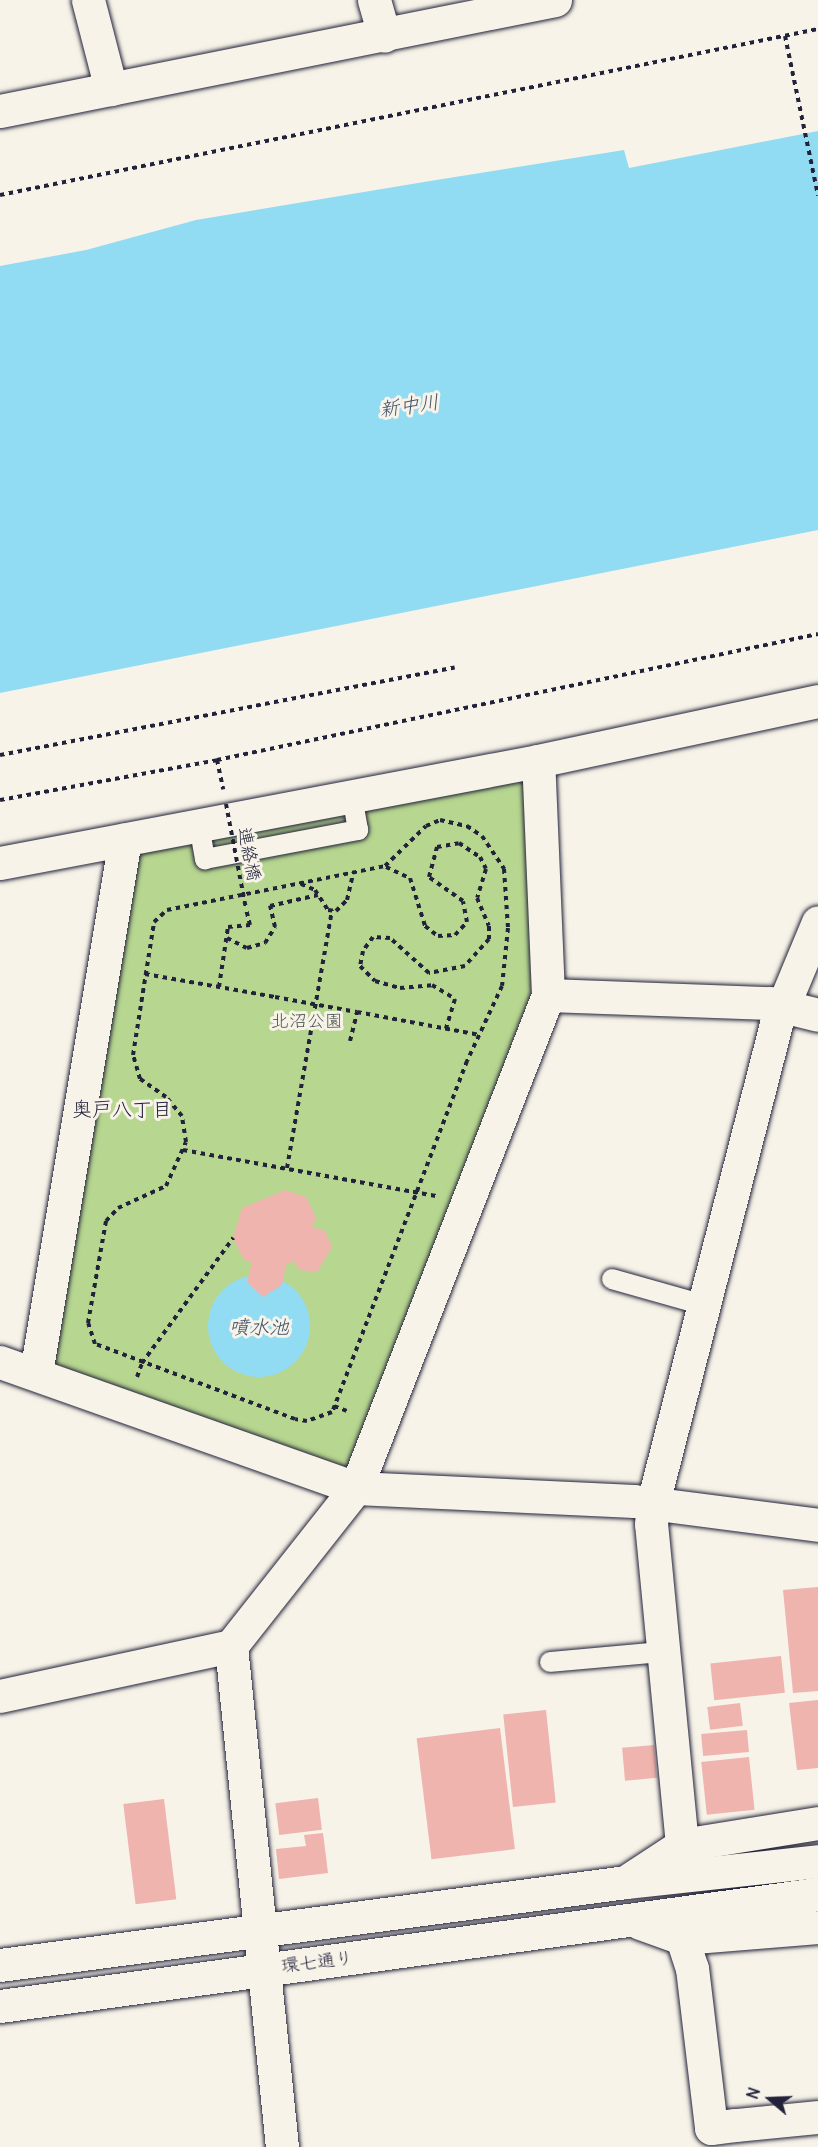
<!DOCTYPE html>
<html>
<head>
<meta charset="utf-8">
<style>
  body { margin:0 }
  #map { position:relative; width:818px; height:2147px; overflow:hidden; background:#f7f3e8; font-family:Delius,"Klee One",sans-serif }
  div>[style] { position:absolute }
  .green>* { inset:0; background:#b7d68f }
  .water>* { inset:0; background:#92dcf3 }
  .round { border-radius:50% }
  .building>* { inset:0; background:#efb4ad; transform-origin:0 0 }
  .path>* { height:4px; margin-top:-2px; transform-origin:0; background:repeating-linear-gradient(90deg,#22223b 0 4.5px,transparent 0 9px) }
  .roads { filter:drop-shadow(0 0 2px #22223b) drop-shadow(0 0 2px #22223b) }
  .service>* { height:20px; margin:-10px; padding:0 10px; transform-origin:10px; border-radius:10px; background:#f7f3e8 }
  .minor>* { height:33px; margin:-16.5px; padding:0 16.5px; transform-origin:16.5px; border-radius:16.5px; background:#f7f3e8 }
  .tertiary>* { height:33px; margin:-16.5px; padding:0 16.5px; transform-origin:16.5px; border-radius:16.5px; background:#f7f3e8 }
  .primary>* { height:33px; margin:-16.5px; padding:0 16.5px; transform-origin:16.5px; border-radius:16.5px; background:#f7f3e8 }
  .path-bridge>* { height:4px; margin-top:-2px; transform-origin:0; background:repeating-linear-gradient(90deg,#22223b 0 4.5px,transparent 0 9px) }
  span { translate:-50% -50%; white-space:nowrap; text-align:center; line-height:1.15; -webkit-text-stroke:6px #f7f3e8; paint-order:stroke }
  .street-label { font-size:18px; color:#22223b }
  .park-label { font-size:18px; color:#4f5854 }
  .water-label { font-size:20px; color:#3e5069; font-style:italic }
  .neighbourhood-label { font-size:20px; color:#22223b }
  .north { position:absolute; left:740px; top:2069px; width:60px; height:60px; -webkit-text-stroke:4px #f7f3e8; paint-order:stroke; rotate:289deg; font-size:16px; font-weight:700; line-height:24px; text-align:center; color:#22223b }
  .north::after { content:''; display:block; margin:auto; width:21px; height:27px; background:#22223b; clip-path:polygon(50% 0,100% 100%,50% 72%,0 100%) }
</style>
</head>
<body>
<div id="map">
  <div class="green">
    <i style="clip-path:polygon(532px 767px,536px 993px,355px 1476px,42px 1367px,129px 844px)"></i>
  </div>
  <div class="water">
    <i style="clip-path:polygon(818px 131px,818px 530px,0 693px,0 266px,86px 250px,196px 220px,430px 181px,624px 150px,629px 168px)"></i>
    <i class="round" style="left:208px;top:1275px;width:102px;height:102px"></i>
  </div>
  <div class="building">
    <i style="clip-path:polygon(285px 1190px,306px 1197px,316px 1218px,312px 1227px,325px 1231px,332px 1247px,317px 1272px,299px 1270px,294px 1261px,286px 1265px,282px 1285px,263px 1297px,247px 1282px,252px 1262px,244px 1260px,233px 1238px,242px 1208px)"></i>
    <i style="clip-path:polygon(818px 1587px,818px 1691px,793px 1693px,783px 1590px)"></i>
    <i style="left:781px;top:1656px;width:37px;height:71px;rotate:84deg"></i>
    <i style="clip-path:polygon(818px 1700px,818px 1768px,797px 1770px,789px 1703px)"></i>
    <i style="left:740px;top:1703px;width:23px;height:33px;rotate:83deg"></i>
    <i style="left:546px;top:1710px;width:93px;height:43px;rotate:84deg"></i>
    <i style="left:500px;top:1728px;width:122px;height:84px;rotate:83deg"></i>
    <i style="left:747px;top:1730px;width:22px;height:46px;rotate:85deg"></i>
    <i style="left:654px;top:1745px;width:33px;height:32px;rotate:85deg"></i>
    <i style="left:749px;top:1757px;width:53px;height:48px;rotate:84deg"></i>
    <i style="left:318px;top:1798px;width:32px;height:43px;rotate:83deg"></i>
    <i style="left:164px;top:1799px;width:101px;height:41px;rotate:83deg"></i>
    <i style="clip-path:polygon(323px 1833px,328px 1873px,279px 1879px,276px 1849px,306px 1846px,304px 1835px)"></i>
  </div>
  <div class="path">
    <i style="left:785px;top:36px;width:163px;rotate:78.3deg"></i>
    <i style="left:0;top:195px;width:835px;rotate:-11.47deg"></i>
    <i style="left:0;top:755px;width:463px;rotate:-10.9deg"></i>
    <i style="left:217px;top:760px;width:30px;rotate:78deg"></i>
    <i style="left:0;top:800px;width:221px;rotate:-10.4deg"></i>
    <i style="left:217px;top:760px;width:614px;rotate:-11.84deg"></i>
    <i style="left:440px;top:820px;width:28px;rotate:13deg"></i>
    <i style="left:467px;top:826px;width:18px;rotate:34deg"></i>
    <i style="left:482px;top:836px;width:40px;rotate:56deg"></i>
    <i style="left:504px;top:869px;width:59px;rotate:86.1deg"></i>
    <i style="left:508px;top:928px;width:58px;rotate:95.9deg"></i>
    <i style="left:502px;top:986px;width:83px;rotate:115deg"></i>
    <i style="left:467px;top:1061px;width:376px;rotate:111deg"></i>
    <i style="left:332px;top:1412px;width:27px;rotate:160deg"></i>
    <i style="left:307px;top:1421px;width:12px;rotate:-171deg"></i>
    <i style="left:295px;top:1419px;width:214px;rotate:-159.4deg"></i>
    <i style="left:95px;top:1344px;width:22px;rotate:-108deg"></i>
    <i style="left:88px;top:1323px;width:104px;rotate:-80deg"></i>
    <i style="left:106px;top:1221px;width:18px;rotate:-47deg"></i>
    <i style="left:118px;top:1208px;width:53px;rotate:-24.6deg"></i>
    <i style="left:166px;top:1186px;width:48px;rotate:-65.6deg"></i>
    <i style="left:186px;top:1142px;width:26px;rotate:-99deg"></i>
    <i style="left:182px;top:1116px;width:25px;rotate:-130deg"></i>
    <i style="left:166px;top:1097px;width:32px;rotate:-145deg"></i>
    <i style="left:140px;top:1079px;width:25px;rotate:-106deg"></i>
    <i style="left:133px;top:1055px;width:135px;rotate:-81deg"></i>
    <i style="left:154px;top:922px;width:18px;rotate:-43deg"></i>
    <i style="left:167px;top:910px;width:222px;rotate:-11.4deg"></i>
    <i style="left:385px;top:866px;width:57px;rotate:-44.3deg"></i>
    <i style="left:426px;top:826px;width:15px;rotate:-23deg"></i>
    <i style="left:386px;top:867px;width:26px;rotate:25deg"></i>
    <i style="left:410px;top:878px;width:50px;rotate:72.6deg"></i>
    <i style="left:425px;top:926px;width:16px;rotate:38deg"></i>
    <i style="left:438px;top:936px;width:17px;rotate:-3deg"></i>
    <i style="left:455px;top:935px;width:18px;rotate:-47deg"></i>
    <i style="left:467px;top:922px;width:21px;rotate:-101deg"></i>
    <i style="left:463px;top:901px;width:42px;rotate:-144.8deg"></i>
    <i style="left:429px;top:877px;width:31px;rotate:-75deg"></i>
    <i style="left:437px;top:847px;width:22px;rotate:-10deg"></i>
    <i style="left:459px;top:843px;width:25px;rotate:34deg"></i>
    <i style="left:480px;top:857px;width:13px;rotate:63deg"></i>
    <i style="left:486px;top:869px;width:30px;rotate:107deg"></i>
    <i style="left:477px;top:898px;width:30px;rotate:67deg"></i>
    <i style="left:489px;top:926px;width:13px;rotate:90deg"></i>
    <i style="left:489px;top:939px;width:36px;rotate:132deg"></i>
    <i style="left:465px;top:966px;width:37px;rotate:169deg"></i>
    <i style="left:429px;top:973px;width:52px;rotate:-138.1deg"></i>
    <i style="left:390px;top:938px;width:17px;rotate:-177deg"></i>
    <i style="left:373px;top:937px;width:17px;rotate:126deg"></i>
    <i style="left:363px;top:951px;width:15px;rotate:101deg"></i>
    <i style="left:360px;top:966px;width:21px;rotate:45deg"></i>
    <i style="left:375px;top:981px;width:26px;rotate:16deg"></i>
    <i style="left:400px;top:988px;width:32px;rotate:-5deg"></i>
    <i style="left:432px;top:985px;width:27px;rotate:31deg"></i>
    <i style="left:455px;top:999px;width:31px;rotate:107deg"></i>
    <i style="left:301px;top:884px;width:15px;rotate:23deg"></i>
    <i style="left:315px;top:890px;width:24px;rotate:57deg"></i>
    <i style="left:328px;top:910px;width:8px;rotate:7deg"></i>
    <i style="left:336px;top:911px;width:16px;rotate:-45deg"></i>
    <i style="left:347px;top:900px;width:28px;rotate:-77deg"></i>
    <i style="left:227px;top:938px;width:22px;rotate:27deg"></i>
    <i style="left:247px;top:948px;width:19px;rotate:-16deg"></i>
    <i style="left:265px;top:943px;width:19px;rotate:-58deg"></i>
    <i style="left:275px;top:927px;width:22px;rotate:-103deg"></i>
    <i style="left:270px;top:906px;width:49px;rotate:-12.9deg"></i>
    <i style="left:145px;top:974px;width:132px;rotate:10deg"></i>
    <i style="left:219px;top:987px;width:61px;rotate:-81.5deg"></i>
    <i style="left:228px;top:927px;width:22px;rotate:-5deg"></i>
    <i style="left:250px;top:925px;width:16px;rotate:-104deg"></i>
    <i style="left:350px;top:1041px;width:30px;rotate:-76deg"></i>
    <i style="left:357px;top:1012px;width:125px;rotate:10.6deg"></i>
    <i style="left:183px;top:1150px;width:257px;rotate:10.3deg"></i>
    <i style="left:287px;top:1168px;width:262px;rotate:-80.1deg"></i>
    <i style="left:137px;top:1377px;width:15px;rotate:-70deg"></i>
    <i style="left:142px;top:1363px;width:155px;rotate:-53.9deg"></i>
    <i style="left:334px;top:1406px;width:17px;rotate:21deg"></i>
  </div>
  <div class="roads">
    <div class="service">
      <i style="left:199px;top:825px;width:35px;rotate:80deg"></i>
      <i style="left:205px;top:859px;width:156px;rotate:-10.7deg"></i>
      <i style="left:358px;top:830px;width:35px;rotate:-100deg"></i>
      <i style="left:612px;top:1279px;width:96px;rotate:15.8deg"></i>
      <i style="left:550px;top:1662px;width:113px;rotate:-5.1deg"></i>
    </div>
    <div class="minor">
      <i style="left:88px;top:0;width:92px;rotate:75.5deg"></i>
      <i style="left:374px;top:0;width:37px;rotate:74deg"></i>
      <i style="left:0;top:111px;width:566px;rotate:-11.31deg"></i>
      <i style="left:0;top:863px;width:548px;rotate:-10.74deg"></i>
      <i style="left:538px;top:761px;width:286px;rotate:-12.1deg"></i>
      <i style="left:548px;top:995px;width:222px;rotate:2.1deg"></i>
      <i style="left:770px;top:1003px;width:49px;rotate:14deg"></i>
      <i style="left:0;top:1362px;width:378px;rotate:19.5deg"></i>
      <i style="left:356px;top:1488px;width:278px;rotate:2.7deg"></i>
      <i style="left:634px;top:1501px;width:186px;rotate:7.4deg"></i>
      <i style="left:36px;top:1373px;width:541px;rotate:-80.54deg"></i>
      <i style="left:231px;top:1646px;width:201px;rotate:-51.7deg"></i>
      <i style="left:356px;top:1488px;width:529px;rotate:-68.72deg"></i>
      <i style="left:548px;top:995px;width:234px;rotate:-92.4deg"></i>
      <i style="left:0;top:1696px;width:236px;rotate:-12.2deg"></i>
      <i style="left:231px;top:1646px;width:504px;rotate:84.19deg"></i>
      <i style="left:682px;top:1845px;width:322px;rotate:-95.5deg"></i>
      <i style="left:651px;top:1524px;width:21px;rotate:-85deg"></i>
      <i style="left:653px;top:1503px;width:496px;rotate:-75.6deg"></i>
      <i style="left:776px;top:1023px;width:109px;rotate:-67.4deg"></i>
      <i style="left:682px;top:1938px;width:32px;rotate:72deg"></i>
      <i style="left:692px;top:1968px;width:161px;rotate:83.2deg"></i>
      <i style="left:711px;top:2128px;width:25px;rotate:-7deg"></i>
    </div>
    <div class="tertiary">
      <i style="left:736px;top:2125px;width:82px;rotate:-5.6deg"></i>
    </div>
    <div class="primary">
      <i style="left:630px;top:1879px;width:62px;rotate:-33.2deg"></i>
      <i style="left:682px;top:1845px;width:138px;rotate:-9.2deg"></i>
      <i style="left:640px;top:1923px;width:45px;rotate:19.7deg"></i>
      <i style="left:682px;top:1938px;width:136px;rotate:-4.6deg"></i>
      <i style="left:0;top:1965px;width:631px;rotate:-7.55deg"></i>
      <i style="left:626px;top:1882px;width:193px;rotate:-6.2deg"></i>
      <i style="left:0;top:2006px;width:826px;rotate:-7.8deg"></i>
    </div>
  </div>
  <div class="path-bridge">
    <i style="left:226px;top:804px;width:107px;rotate:79.2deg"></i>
    <i style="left:275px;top:997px;width:83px;rotate:10.4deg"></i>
  </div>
  <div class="street-label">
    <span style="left:249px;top:854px;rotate:79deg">連絡橋</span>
    <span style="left:317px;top:1962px;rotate:-7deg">環七通り</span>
  </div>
  <div class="park-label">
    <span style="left:307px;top:1021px">北沼公園</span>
  </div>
  <div class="water-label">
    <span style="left:409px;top:405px;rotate:-8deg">新中川</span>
    <span style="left:259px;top:1326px">噴水池</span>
  </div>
  <div class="neighbourhood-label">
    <span style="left:122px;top:1108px">奥戸八丁目</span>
  </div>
  <div class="north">N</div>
</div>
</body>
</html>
